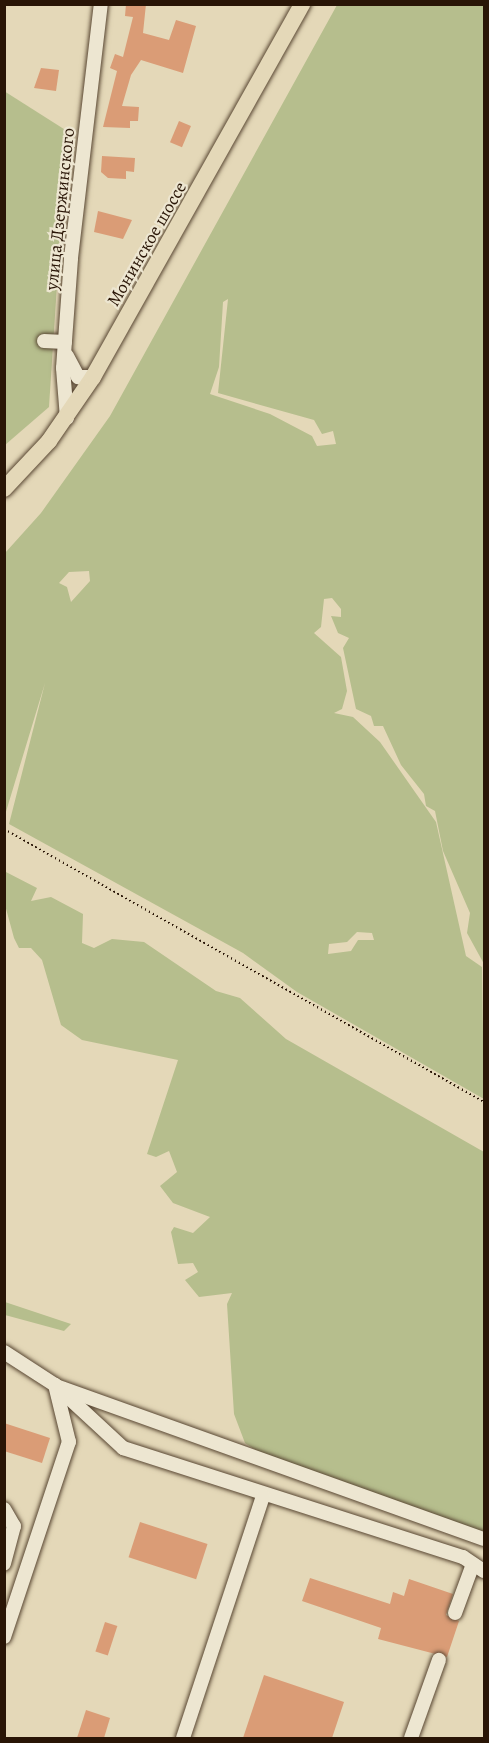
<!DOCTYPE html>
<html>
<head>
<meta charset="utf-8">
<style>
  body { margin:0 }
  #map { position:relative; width:489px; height:1743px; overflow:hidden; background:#e4d8b8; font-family:Alegreya,serif }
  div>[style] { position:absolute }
  .green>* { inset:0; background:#b6be8d }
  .building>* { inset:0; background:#da9c76; transform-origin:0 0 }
  .path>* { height:2px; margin-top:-1px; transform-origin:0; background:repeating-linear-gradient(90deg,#291506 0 1.5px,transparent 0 4.5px) }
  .roads { filter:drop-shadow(0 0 2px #584632) drop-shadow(0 0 2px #584632) }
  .minor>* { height:14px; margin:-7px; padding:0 7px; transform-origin:7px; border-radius:7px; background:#ede6d1 }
  .major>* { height:16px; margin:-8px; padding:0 8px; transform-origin:8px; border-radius:8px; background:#e4d8b8 }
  span { translate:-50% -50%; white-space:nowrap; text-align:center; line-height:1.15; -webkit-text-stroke:4.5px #ede6d1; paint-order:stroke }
  .street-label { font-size:18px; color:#291506 }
  .frame { position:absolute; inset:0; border:6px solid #291506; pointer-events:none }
</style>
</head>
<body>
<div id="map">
  <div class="green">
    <i style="clip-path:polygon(evenodd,337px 5px,484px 5px,484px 964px,467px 933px,470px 913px,443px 851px,435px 811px,426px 806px,424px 794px,401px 765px,383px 726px,374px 726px,371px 716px,356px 709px,343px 648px,349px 638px,338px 633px,331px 616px,341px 617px,341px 609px,332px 598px,324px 599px,321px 627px,314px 633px,341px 657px,347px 691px,342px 709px,334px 713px,353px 717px,380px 742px,436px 822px,466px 956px,482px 967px,484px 1099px,297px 992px,243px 953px,9px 824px,45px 683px,5px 815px,5px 553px,41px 513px,110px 416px,337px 5px,228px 299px,218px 393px,314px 420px,322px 434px,333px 431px,336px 444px,317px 446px,312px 436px,270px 414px,210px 394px,219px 367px,223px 302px,228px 299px,337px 5px,89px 571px,90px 581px,71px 602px,67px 587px,59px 583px,69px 572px,89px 571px,337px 5px,357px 932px,372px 933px,374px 940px,358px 940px,351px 951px,328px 954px,329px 944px,347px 942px,357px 932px)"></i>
    <i style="clip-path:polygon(4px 91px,67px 131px,49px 407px,5px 445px)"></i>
    <i style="clip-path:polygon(4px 871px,37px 888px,31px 901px,51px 897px,83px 914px,82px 943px,94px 948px,112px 939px,144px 942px,216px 991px,240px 998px,286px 1039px,484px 1152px,484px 1539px,281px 1467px,245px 1443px,234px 1414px,227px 1304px,232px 1293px,199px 1297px,185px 1280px,198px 1272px,193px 1263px,178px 1264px,171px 1232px,174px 1227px,193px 1233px,210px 1217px,173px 1203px,160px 1186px,177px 1172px,169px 1151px,156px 1157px,147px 1154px,178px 1060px,82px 1040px,61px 1025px,42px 960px,31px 948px,19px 948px,14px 938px,5px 905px)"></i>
    <i style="clip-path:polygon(5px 1302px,71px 1324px,64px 1331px,5px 1315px)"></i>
  </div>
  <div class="building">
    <i style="clip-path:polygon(126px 4px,146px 4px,143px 33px,169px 40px,176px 20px,196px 26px,183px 73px,141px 60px,131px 75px,122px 106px,139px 107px,138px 121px,130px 121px,130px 128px,103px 127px,117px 71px,110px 68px,115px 54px,123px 57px,133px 17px,125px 16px)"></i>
    <i style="clip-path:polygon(41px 68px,59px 70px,56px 91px,34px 88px)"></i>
    <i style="left:179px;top:121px;width:13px;height:23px;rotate:23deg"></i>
    <i style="clip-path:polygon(102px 156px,135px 158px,134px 172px,126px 171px,126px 179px,108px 178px,101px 172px)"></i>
    <i style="clip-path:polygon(98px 211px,132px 220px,123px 239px,94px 232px)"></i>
    <i style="clip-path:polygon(4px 1423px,50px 1438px,42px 1463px,4px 1451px)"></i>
    <i style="left:140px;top:1522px;width:71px;height:37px;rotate:18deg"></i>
    <i style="clip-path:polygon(310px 1578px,390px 1604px,393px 1592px,404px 1596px,409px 1579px,453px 1594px,446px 1615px,459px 1621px,447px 1657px,378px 1639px,381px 1628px,302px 1601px)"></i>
    <i style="left:105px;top:1622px;width:13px;height:31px;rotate:18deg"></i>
    <i style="clip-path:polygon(264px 1675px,344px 1702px,332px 1738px,243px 1738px)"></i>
    <i style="clip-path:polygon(86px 1710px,110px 1718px,104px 1738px,77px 1738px)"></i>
  </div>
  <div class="path">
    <i style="left:4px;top:829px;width:552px;rotate:29.63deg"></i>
  </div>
  <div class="roads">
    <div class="minor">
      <i style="left:44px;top:341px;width:21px;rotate:3deg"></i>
      <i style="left:67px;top:356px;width:24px;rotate:62deg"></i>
      <i style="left:78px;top:377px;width:15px"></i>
      <i style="left:67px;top:418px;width:50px;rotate:-94.6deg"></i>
      <i style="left:63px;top:368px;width:110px;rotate:-85.8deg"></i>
      <i style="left:71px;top:258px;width:256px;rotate:-83.3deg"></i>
      <i style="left:4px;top:1352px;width:61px;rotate:32.9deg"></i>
      <i style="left:55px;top:1385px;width:93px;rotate:42.8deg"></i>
      <i style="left:123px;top:1448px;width:357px;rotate:17.8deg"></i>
      <i style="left:463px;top:1557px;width:25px;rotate:34deg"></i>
      <i style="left:59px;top:1387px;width:451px;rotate:19.7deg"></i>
      <i style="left:4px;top:1509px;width:20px;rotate:60deg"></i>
      <i style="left:14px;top:1526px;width:39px;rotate:105deg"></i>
      <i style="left:455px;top:1613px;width:52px;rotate:-69.8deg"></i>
      <i style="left:4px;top:1637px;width:206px;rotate:-71.6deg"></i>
      <i style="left:69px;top:1442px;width:59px;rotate:-103.8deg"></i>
      <i style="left:183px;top:1738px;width:255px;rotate:-71.7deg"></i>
      <i style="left:411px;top:1738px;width:83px;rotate:-70.3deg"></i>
    </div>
    <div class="major">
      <i style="left:4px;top:489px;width:66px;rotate:-46.8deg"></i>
      <i style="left:49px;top:441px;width:78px;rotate:-55.5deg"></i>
      <i style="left:93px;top:377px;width:428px;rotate:-60.7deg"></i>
    </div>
  </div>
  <div class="street-label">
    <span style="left:60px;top:209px;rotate:-84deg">улица Дзержинского</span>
    <span style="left:147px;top:244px;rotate:-60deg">Монинское шоссе</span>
  </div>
  <div class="frame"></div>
</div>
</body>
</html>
